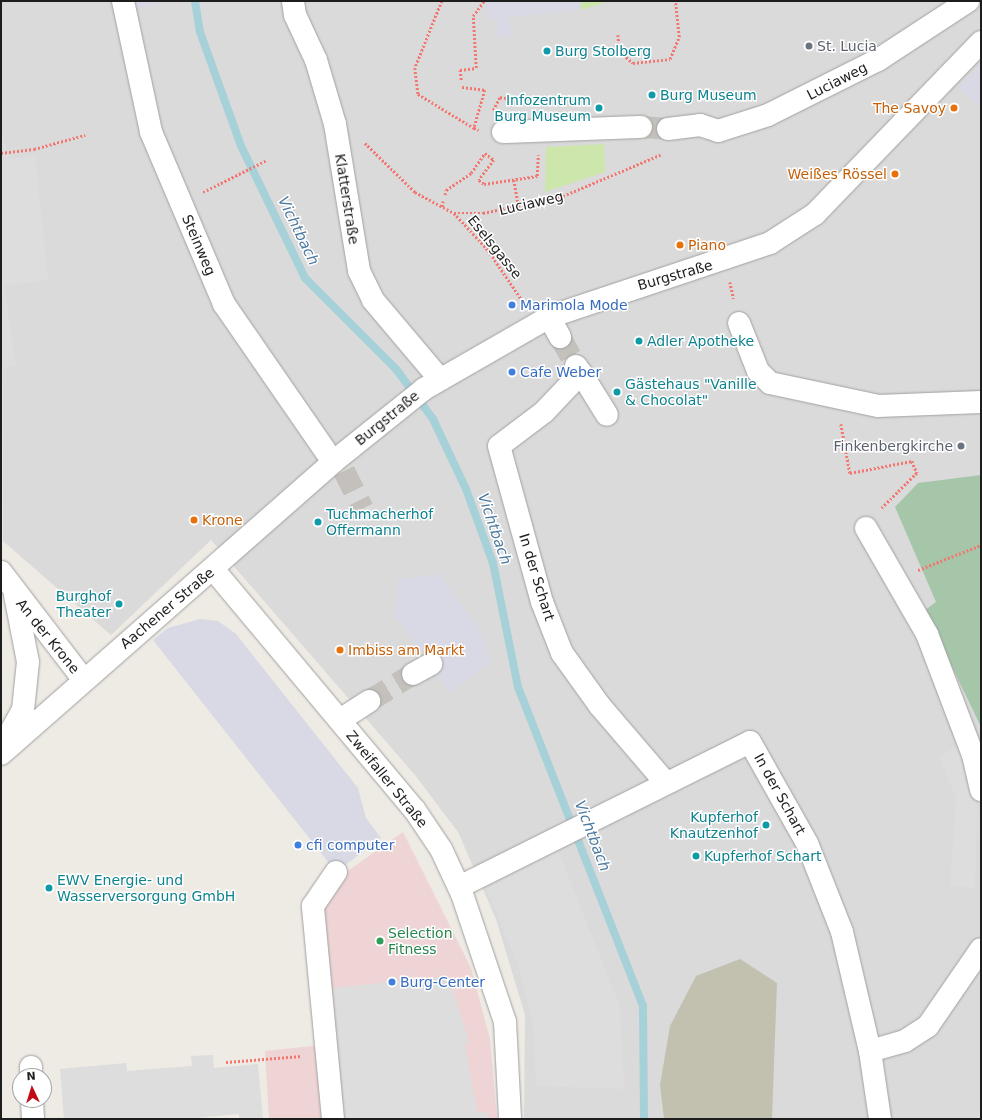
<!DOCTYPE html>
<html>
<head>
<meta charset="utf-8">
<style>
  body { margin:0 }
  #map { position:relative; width:982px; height:1120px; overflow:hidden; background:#eeeae4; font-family:"DejaVu Sans",sans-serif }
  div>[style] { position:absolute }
  .residential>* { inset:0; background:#dbdada }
  .commercial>* { inset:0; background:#eed4d4 }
  .construction>* { inset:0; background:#c2c1b0 }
  .grass>* { inset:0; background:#cce6ac }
  .cemetery>* { inset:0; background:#a6c6a9 }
  .parking>* { inset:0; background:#ddd }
  .plaza>* { inset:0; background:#d8d9e4 }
  .stream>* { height:8px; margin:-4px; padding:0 4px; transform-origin:4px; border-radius:4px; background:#a6d1d9 }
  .minor-tunnel>* { height:22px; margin-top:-11px; transform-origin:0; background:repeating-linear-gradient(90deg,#c4c1bc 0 22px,transparent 0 33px) }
  .path>* { height:2.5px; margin-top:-1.25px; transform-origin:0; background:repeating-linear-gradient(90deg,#f27771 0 2px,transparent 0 4px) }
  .roads { filter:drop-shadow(0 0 1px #a1a1a1) drop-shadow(0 0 1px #a1a1a1) }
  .minor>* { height:22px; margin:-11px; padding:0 11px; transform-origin:11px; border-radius:11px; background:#fff }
  .dots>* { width:11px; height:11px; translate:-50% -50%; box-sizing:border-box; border:2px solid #fff; border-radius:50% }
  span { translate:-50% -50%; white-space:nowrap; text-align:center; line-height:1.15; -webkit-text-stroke:3px #fff; paint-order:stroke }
  .worship-label { font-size:14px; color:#5b616d }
  .left { translate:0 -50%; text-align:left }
  .right { translate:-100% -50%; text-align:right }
  .culture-label { font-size:14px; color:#0d838f }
  .street-label { font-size:14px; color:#1d1d1d }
  .food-label { font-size:14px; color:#c56008 }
  .shop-label { font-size:14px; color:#366cbe }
  .leisure-label { font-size:14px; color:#27864d }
  .water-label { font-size:15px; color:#4c7aa0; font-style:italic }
  .frame { position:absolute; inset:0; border:2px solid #1d1d1d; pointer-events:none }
  .north { position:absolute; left:12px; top:1068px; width:40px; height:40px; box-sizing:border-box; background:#fff; border:1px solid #a5a5a5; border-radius:50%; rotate:356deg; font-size:11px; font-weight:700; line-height:16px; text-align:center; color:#1d1d1d }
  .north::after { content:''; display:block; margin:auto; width:14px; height:18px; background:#c00b15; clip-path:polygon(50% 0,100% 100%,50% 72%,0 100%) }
</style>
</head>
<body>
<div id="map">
  <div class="residential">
    <i style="clip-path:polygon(1px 1px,981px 1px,981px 1119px,524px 1119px,525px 1015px,496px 919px,458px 832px,415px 775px,211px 540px,111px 635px,3px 541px)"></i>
  </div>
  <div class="commercial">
    <i style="clip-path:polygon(403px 832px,471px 968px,490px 1039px,497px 1119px,269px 1119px,265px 1051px,322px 1045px,308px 899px)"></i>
  </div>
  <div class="construction">
    <i style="clip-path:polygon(740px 959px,777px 983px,772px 1119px,664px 1119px,660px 1085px,670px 1026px,696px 976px)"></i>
  </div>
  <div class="grass">
    <i style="clip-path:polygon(581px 1px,610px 1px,581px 10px)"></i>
    <i style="clip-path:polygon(604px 144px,605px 172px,545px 192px,546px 147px)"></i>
  </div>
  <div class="cemetery">
    <i style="clip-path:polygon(981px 475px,981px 727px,925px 610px,936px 602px,895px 507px,918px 483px)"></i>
  </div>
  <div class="parking">
    <i style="clip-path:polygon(1px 129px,9px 159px,35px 156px,48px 280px,4px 286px,16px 365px,1px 368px)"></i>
    <i style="clip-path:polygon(959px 745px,977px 805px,975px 888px,950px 886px,956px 797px,939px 757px)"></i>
    <i style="clip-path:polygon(557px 848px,620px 1007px,624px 1089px,536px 1086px,533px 1022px,519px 968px,483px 881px)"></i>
    <i style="clip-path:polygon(449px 976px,469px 1043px,465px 1044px,477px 1112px,488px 1112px,487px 1119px,345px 1119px,333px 988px)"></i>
    <i style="clip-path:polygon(213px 1055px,214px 1068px,258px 1064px,263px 1119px,239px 1119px,239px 1114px,185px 1119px,64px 1119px,60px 1069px,126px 1063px,127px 1071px,192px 1066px,191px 1056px)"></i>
  </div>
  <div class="plaza">
    <i style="clip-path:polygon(133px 1px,173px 1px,134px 9px)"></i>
    <i style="clip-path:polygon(485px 1px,581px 1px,581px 10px,509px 17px,512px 36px,498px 37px,496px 19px,488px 20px)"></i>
    <i style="clip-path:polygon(981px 63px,981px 109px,958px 87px)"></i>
    <i style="clip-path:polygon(439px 574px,478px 626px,491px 662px,450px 692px,395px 616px,398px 579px)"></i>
    <i style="clip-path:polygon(200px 619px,218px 621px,236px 634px,358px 788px,366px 818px,381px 838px,336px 872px,153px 640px,168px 628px)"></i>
  </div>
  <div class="stream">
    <i style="left:195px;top:1px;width:31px;rotate:81deg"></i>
    <i style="left:200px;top:32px;width:121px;rotate:70.2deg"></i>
    <i style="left:241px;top:146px;width:147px;rotate:64.1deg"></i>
    <i style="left:305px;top:278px;width:129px;rotate:45deg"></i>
    <i style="left:396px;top:369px;width:62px;rotate:53.5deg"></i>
    <i style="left:433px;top:419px;width:77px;rotate:64.8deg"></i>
    <i style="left:466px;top:489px;width:79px;rotate:70deg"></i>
    <i style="left:493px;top:563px;width:126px;rotate:78.6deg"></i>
    <i style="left:518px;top:687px;width:343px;rotate:68.6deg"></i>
    <i style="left:643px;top:1006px;width:113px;rotate:89.5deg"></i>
  </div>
  <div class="minor-tunnel">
    <i style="left:641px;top:127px;width:27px;rotate:4deg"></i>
    <i style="left:560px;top:337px;width:33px;rotate:61deg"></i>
    <i style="left:344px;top:471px;width:42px;rotate:63.4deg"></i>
    <i style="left:369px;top:701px;width:52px;rotate:-31.5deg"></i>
  </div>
  <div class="path">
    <i style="left:442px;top:1px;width:72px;rotate:111.9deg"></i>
    <i style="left:415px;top:68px;width:26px;rotate:83deg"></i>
    <i style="left:418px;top:94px;width:66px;rotate:31.3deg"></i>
    <i style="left:618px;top:35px;width:17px;rotate:83deg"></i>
    <i style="left:620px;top:52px;width:17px;rotate:40deg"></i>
    <i style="left:633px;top:63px;width:37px;rotate:-6deg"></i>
    <i style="left:670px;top:59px;width:24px;rotate:-68deg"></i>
    <i style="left:679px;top:37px;width:36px;rotate:-96deg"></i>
    <i style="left:461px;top:80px;width:10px;rotate:-96deg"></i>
    <i style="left:460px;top:70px;width:16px;rotate:-7deg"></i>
    <i style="left:476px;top:68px;width:52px;rotate:-93.3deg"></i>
    <i style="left:473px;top:16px;width:19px;rotate:-54deg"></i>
    <i style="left:462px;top:87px;width:23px;rotate:7deg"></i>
    <i style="left:485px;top:90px;width:40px;rotate:106deg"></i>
    <i style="left:474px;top:128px;width:5px;rotate:22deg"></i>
    <i style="left:493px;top:110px;width:15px;rotate:-62deg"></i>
    <i style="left:500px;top:97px;width:6px;rotate:9deg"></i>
    <i style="left:506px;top:98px;width:11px;rotate:52deg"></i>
    <i style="left:365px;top:143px;width:70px;rotate:44.4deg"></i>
    <i style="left:415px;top:192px;width:44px;rotate:28.3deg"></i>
    <i style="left:454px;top:213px;width:29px"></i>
    <i style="left:483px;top:213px;width:82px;rotate:-12deg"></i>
    <i style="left:563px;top:196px;width:108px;rotate:-23deg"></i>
    <i style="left:1px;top:153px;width:33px;rotate:-7deg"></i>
    <i style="left:34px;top:149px;width:53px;rotate:-15.4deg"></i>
    <i style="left:514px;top:180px;width:27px;rotate:80deg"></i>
    <i style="left:203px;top:192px;width:72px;rotate:-26.6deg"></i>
    <i style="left:445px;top:195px;width:5px;rotate:-79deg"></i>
    <i style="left:446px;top:190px;width:30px;rotate:-34deg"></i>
    <i style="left:471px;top:173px;width:24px;rotate:-55deg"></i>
    <i style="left:485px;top:153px;width:11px;rotate:38deg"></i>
    <i style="left:494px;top:160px;width:25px;rotate:127deg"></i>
    <i style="left:479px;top:180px;width:6px;rotate:39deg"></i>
    <i style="left:484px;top:184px;width:54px;rotate:-8.6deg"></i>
    <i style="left:537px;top:176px;width:21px;rotate:-87deg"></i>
    <i style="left:442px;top:207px;width:6px;rotate:-81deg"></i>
    <i style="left:454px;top:213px;width:50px;rotate:47.4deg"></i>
    <i style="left:488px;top:250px;width:64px;rotate:55.8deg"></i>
    <i style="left:730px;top:282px;width:17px;rotate:77deg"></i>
    <i style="left:841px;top:424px;width:50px;rotate:79.6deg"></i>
    <i style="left:850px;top:473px;width:63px;rotate:-11deg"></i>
    <i style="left:912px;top:461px;width:13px;rotate:67deg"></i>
    <i style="left:917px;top:473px;width:51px;rotate:135deg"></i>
    <i style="left:918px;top:570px;width:68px;rotate:-21.6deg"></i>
    <i style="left:226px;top:1062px;width:76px;rotate:-4.5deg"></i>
  </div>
  <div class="roads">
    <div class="minor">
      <i style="left:123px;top:1px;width:134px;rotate:77.9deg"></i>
      <i style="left:151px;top:132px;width:187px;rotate:67deg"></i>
      <i style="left:224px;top:304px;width:192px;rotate:55.4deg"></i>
      <i style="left:293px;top:1px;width:14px;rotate:82deg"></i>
      <i style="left:295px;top:15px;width:50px;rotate:65deg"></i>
      <i style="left:316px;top:60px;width:67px;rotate:73.5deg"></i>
      <i style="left:335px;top:124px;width:149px;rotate:80.7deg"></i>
      <i style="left:359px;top:271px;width:32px;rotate:64deg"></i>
      <i style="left:373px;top:300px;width:102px;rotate:49.8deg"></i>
      <i style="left:668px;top:129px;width:32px;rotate:-7deg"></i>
      <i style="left:700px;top:125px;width:19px;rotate:18deg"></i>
      <i style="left:718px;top:131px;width:52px;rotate:-17.7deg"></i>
      <i style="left:768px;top:115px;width:123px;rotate:-26.6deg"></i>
      <i style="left:878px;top:60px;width:108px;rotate:-33.2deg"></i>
      <i style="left:503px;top:132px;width:138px;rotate:-2.1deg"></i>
      <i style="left:549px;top:317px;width:23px;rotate:61deg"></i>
      <i style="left:739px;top:323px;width:52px;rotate:68.4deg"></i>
      <i style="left:758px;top:371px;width:17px;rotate:45deg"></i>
      <i style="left:770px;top:383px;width:110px;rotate:12deg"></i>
      <i style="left:878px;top:406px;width:103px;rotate:-2.2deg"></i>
      <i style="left:576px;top:366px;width:9px;rotate:54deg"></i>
      <i style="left:581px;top:373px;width:54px;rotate:133.5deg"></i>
      <i style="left:544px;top:412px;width:56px;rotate:142.9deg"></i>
      <i style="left:499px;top:446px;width:162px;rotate:74.6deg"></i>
      <i style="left:542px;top:602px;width:55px;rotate:68.6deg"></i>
      <i style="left:562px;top:653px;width:65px;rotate:54.4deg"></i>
      <i style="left:600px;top:706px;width:101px;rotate:49.4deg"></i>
      <i style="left:581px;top:373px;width:49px;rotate:58.2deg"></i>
      <i style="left:866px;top:528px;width:122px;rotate:60.1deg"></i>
      <i style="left:927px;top:634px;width:129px;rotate:69.2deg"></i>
      <i style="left:973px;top:755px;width:36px;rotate:77deg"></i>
      <i style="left:213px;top:569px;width:313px;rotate:50.1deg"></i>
      <i style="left:414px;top:809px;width:48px;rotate:56deg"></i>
      <i style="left:441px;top:849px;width:50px;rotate:65deg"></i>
      <i style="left:462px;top:894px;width:135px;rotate:71.4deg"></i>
      <i style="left:505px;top:1022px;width:97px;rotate:87deg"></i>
      <i style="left:1px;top:572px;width:135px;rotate:52.5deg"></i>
      <i style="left:413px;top:674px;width:21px;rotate:-29deg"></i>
      <i style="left:340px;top:720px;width:35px;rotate:-33deg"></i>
      <i style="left:5px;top:742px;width:37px;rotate:-61deg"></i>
      <i style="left:23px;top:710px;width:48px;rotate:-84.1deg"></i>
      <i style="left:28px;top:662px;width:68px;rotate:-101deg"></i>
      <i style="left:1px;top:754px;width:442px;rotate:-41.3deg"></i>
      <i style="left:333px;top:462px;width:117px;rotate:-38.7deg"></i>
      <i style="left:424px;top:389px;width:144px;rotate:-29.9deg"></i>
      <i style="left:549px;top:317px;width:233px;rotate:-18.5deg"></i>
      <i style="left:770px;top:243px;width:54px;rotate:-32.8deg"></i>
      <i style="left:815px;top:214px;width:239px;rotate:-46deg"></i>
      <i style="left:459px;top:887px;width:325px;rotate:-26.5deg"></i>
      <i style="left:750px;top:742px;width:116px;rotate:60.6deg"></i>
      <i style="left:807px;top:843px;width:96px;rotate:68.5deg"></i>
      <i style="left:842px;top:932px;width:122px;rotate:76.8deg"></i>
      <i style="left:870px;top:1051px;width:69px;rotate:81.6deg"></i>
      <i style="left:870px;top:1051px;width:36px;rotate:-16deg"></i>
      <i style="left:905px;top:1041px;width:27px;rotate:-33deg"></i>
      <i style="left:928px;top:1026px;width:93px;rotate:-55.5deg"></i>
      <i style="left:31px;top:1067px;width:9px;rotate:90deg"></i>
      <i style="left:32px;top:1100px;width:19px;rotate:87deg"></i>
      <i style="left:333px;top:1119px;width:214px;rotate:-95.4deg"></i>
      <i style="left:313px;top:906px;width:41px;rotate:-55.9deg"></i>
    </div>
  </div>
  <div class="dots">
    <i style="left:809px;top:46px;background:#6b7280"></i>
    <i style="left:547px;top:51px;background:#0f9aa8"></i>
    <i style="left:652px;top:95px;background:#0f9aa8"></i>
    <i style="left:599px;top:108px;background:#0f9aa8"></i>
    <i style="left:954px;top:108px;background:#e8710a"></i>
    <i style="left:895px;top:174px;background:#e8710a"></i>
    <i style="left:680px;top:245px;background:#e8710a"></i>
    <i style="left:512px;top:305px;background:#3f7fe0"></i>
    <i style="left:639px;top:341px;background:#0f9aa8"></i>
    <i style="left:512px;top:372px;background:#3f7fe0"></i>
    <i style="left:617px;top:392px;background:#0f9aa8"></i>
    <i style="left:961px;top:446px;background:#6b7280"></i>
    <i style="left:194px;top:520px;background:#e8710a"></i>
    <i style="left:318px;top:522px;background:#0f9aa8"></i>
    <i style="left:119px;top:604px;background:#0f9aa8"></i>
    <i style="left:340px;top:650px;background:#e8710a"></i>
    <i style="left:766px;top:825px;background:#0f9aa8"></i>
    <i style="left:298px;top:845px;background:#3f7fe0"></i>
    <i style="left:696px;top:856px;background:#0f9aa8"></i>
    <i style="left:49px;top:888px;background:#0f9aa8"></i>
    <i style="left:380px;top:941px;background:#2e9e5b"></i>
    <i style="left:392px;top:982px;background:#3f7fe0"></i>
  </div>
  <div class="worship-label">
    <span class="left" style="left:817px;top:46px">St. Lucia</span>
    <span class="right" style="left:953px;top:446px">Finkenbergkirche</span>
  </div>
  <div class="culture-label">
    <span class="left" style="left:555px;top:51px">Burg Stolberg</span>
    <span class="left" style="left:660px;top:95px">Burg Museum</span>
    <span class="right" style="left:591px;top:108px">Infozentrum<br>Burg Museum</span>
    <span class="left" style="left:647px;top:341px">Adler Apotheke</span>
    <span class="left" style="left:625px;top:392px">Gästehaus "Vanille<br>&amp; Chocolat"</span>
    <span class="left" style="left:326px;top:522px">Tuchmacherhof<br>Offermann</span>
    <span class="right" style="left:111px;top:604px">Burghof<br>Theater</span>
    <span class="right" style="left:758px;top:825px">Kupferhof<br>Knautzenhof</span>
    <span class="left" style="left:704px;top:856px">Kupferhof Schart</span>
    <span class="left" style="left:57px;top:888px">EWV Energie- und<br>Wasserversorgung GmbH</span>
  </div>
  <div class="street-label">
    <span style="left:837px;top:81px;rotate:-27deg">Luciaweg</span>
    <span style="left:347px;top:199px;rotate:81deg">Klatterstraße</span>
    <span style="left:531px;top:203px;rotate:-13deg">Luciaweg</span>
    <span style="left:199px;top:245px;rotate:67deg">Steinweg</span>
    <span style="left:495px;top:247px;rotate:51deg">Eselsgasse</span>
    <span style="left:675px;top:275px;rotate:-16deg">Burgstraße</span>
    <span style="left:387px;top:418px;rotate:-39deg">Burgstraße</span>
    <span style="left:537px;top:577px;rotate:73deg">In der Schart</span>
    <span style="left:167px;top:608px;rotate:-40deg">Aachener Straße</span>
    <span style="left:48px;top:636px;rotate:51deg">An der Krone</span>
    <span style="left:387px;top:779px;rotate:51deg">Zweifaller Straße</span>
    <span style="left:780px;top:794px;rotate:61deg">In der Schart</span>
  </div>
  <div class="food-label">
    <span class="right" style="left:946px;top:108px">The Savoy</span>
    <span class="right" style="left:887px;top:174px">Weißes Rössel</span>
    <span class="left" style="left:688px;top:245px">Piano</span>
    <span class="left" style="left:202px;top:520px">Krone</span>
    <span class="left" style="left:348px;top:650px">Imbiss am Markt</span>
  </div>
  <div class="shop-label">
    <span class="left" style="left:520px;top:305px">Marimola Mode</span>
    <span class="left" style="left:520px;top:372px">Cafe Weber</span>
    <span class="left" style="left:306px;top:845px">cfi computer</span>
    <span class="left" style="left:400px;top:982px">Burg-Center</span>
  </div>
  <div class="leisure-label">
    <span class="left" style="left:388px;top:941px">Selection<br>Fitness</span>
  </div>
  <div class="water-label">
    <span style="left:298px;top:231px;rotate:64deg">Vichtbach</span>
    <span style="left:494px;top:529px;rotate:71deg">Vichtbach</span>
    <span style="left:592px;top:836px;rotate:69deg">Vichtbach</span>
  </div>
  <div class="frame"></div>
  <div class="north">N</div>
</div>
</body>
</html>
